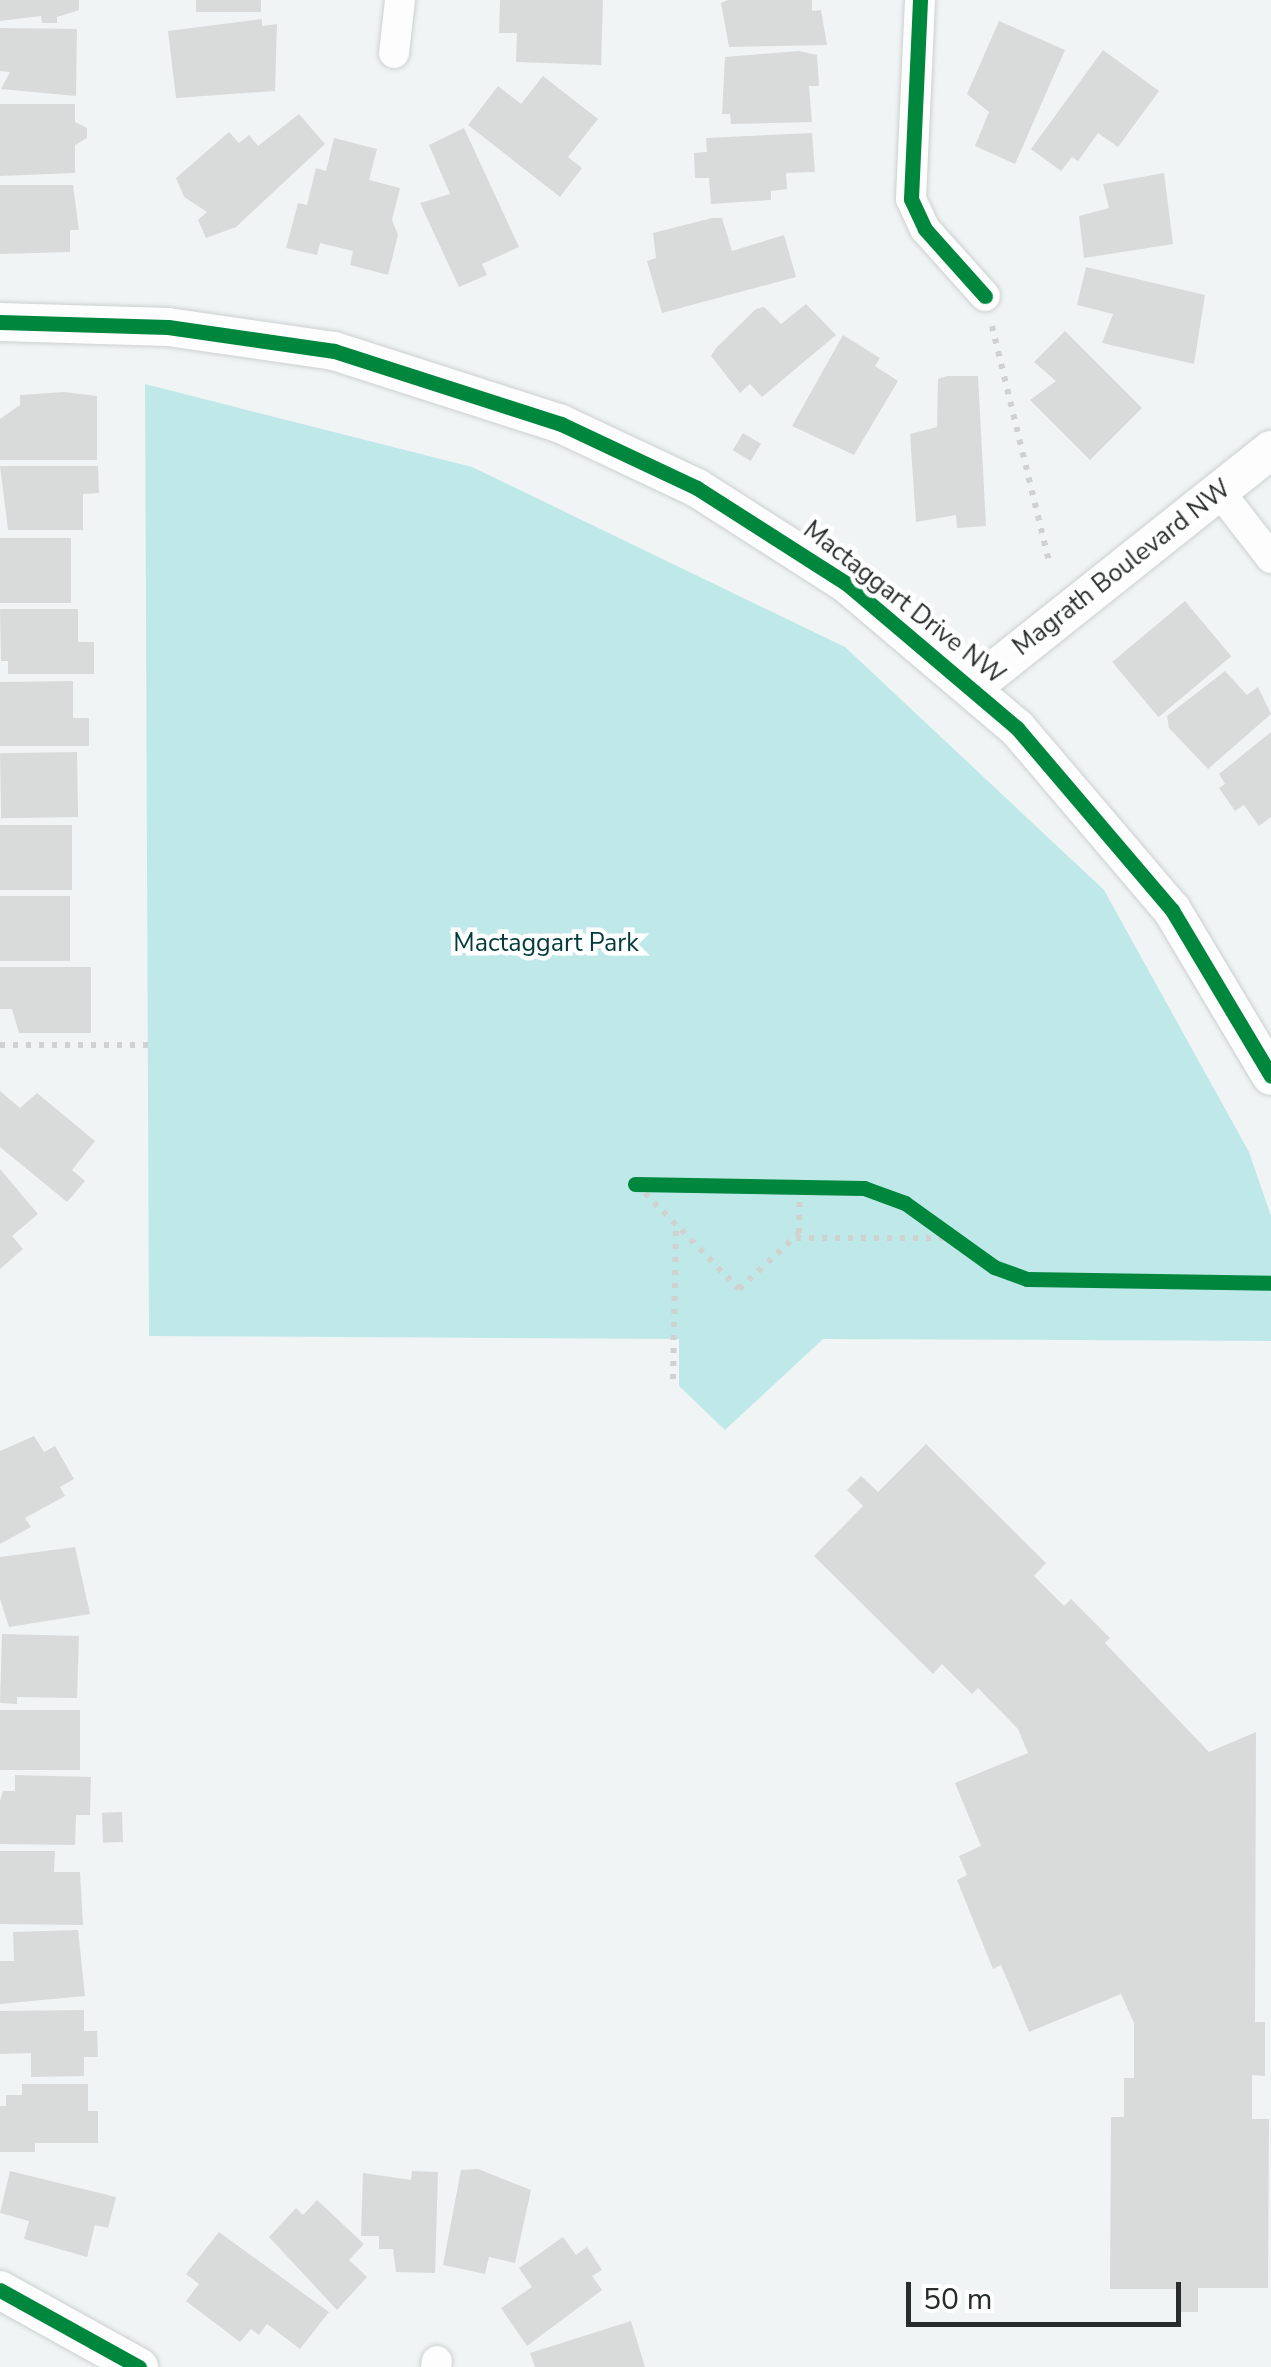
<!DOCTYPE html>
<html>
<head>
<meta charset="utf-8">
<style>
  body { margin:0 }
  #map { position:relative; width:1271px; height:2367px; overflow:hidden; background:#f0f4f4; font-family:"Nunito Sans",sans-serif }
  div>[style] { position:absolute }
  .green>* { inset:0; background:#bfe9e8 }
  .building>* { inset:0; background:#d9dbdb; transform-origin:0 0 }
  .path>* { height:6px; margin-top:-3px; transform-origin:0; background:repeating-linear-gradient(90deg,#d0d2d2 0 5px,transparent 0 13px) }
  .roads { filter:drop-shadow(0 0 2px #cdd0d0) drop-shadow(0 0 2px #cdd0d0) }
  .minor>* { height:30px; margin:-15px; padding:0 15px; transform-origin:15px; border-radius:15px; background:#fdfdfd }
  .tertiary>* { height:38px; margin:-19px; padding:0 19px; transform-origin:19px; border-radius:19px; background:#fdfdfd }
  .cycleway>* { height:15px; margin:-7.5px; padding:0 7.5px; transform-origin:7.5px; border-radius:7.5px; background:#00873e }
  span { translate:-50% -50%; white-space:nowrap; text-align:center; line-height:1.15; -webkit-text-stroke:9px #fff; paint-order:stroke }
  .street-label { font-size:25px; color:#292c2c }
  .park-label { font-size:25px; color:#003a3a }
  .scale { position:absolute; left:906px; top:2282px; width:275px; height:45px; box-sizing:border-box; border:5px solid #292c2c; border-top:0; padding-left:12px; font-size:30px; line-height:35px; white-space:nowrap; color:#292c2c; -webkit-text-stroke:8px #fff; paint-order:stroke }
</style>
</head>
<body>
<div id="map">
  <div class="green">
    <i style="clip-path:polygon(145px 384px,472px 467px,845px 647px,1104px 890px,1249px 1152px,1271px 1216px,1271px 1341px,823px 1339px,725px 1430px,679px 1386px,679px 1339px,149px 1336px)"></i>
  </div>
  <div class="building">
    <i style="clip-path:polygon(0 0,79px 0,79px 10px,57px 17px,57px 23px,42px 23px,41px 16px,0 21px)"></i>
    <i style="left:196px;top:0;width:65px;height:12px"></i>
    <i style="clip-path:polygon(500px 0,603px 0,601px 65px,516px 62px,517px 33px,499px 33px)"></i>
    <i style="clip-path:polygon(728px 0,812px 0,812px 11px,821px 10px,827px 45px,729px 47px,721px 3px)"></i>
    <i style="clip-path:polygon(262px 19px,262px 26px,277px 24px,275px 91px,176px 98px,168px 31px)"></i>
    <i style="clip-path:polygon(999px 21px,1065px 50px,1015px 164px,975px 146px,989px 112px,967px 94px)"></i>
    <i style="clip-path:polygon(0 28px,77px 29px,76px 96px,1px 89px,10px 72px,0 71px)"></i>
    <i style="clip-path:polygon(1103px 50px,1159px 91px,1118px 147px,1098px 133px,1078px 161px,1072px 157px,1061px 171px,1031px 149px)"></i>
    <i style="clip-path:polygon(799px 51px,817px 55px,819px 86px,809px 86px,812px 122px,731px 124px,730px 114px,722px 114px,725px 57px)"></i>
    <i style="clip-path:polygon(543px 76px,598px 119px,568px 157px,582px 168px,560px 197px,468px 125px,498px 86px,521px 104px)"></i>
    <i style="clip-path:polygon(0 104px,75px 104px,75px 122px,87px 128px,87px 138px,75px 145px,75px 173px,0 176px)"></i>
    <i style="clip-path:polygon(299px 114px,325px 144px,236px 227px,206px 238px,198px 220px,207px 212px,184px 197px,176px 178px,229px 132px,239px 143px,249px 135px,258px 146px)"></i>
    <i style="clip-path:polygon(464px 128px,519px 247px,482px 264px,487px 275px,459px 287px,420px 203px,450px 194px,429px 145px)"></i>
    <i style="clip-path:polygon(812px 133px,815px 172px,786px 173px,787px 189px,771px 191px,771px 200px,711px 204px,709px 178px,695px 178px,694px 153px,707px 152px,706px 138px)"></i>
    <i style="clip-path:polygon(334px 138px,377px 149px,369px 180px,400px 188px,392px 220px,398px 235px,388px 275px,350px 265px,353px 251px,320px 243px,317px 255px,286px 248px,298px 203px,307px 205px,316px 168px,326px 171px)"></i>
    <i style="clip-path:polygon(1164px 173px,1173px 244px,1084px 258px,1079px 216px,1109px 208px,1103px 184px)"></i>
    <i style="clip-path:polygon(0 185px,73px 185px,79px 230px,70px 230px,70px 252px,0 254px)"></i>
    <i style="clip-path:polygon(712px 218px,722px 218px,732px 251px,784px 235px,796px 277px,662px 313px,647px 261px,656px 258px,653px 233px)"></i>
    <i style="clip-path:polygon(1086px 267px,1205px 295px,1194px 364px,1102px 343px,1113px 314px,1077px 305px)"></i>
    <i style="clip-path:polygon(806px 304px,836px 335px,762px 397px,750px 384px,740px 393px,711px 356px,716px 348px,756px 309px,764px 307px,781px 324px)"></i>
    <i style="clip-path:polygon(1065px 331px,1142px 408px,1090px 460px,1030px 400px,1056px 381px,1034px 362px)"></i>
    <i style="clip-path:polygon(843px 335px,880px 358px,875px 366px,898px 381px,854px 455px,792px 426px)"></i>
    <i style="clip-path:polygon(947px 376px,978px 376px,986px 526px,957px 528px,956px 515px,916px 522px,910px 434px,937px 427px,938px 379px)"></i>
    <i style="clip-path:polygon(64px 392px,97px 396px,97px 460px,0 460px,0 419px,20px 405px,20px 395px)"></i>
    <i style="left:743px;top:433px;width:21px;height:20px;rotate:31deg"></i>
    <i style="clip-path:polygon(0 466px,98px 466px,99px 493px,83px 494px,83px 530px,8px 530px)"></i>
    <i style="left:0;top:538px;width:71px;height:65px"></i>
    <i style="left:1185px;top:601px;width:72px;height:95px;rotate:50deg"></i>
    <i style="clip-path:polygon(0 609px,78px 609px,78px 642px,94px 642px,94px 674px,8px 674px,8px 661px,1px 661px)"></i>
    <i style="clip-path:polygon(1225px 671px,1247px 695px,1258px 687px,1271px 714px,1208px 769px,1169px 728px,1167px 716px)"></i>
    <i style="clip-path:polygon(73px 681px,73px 718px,89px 718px,89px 746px,0 746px,0 682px)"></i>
    <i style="clip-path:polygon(1271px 732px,1271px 817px,1259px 826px,1244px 805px,1235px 811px,1219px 788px,1225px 784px,1219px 774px)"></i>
    <i style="left:77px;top:752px;width:65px;height:77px;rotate:89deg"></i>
    <i style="left:0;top:825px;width:72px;height:65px"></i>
    <i style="left:0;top:896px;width:70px;height:65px"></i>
    <i style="clip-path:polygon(0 967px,91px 967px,91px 1033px,19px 1033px,12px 1009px,0 1009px)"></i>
    <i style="clip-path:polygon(0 1091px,20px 1108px,37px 1093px,95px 1141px,72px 1170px,85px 1181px,67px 1202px,0 1147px)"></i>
    <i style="clip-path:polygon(0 1169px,38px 1214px,12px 1236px,23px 1249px,0 1269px)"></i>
    <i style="clip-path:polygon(34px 1436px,44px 1452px,55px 1446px,74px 1479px,60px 1487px,65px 1496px,25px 1518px,31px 1527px,0 1544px,0 1451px)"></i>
    <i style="clip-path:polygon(926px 1444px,1046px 1563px,1034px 1576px,1064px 1606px,1071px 1599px,1110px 1638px,1105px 1643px,1209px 1752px,1256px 1732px,1255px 2022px,1265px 2022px,1265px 2076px,1252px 2075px,1252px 2119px,1269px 2119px,1268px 2288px,1198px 2288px,1198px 2312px,1178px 2312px,1178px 2289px,1110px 2289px,1111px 2117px,1124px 2117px,1124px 2078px,1134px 2078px,1134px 2023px,1121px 1994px,1029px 2032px,1001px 1965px,993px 1969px,957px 1880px,967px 1875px,959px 1856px,981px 1846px,955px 1783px,1028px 1753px,1018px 1729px,978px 1688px,972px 1694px,942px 1664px,933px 1674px,814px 1556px,863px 1506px,847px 1490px,861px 1476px,878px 1492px)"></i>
    <i style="clip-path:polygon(75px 1547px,90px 1614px,9px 1627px,0 1599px,0 1557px)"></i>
    <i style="clip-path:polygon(2px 1634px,79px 1636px,77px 1698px,17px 1697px,17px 1704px,0 1703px)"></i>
    <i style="left:0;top:1710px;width:80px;height:60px"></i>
    <i style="clip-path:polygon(15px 1775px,91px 1777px,90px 1815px,76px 1815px,75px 1845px,0 1844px,0 1801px,3px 1791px,15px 1791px)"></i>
    <i style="left:122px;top:1812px;width:30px;height:20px;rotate:88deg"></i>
    <i style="clip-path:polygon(0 1851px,55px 1851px,54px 1872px,80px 1872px,83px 1925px,0 1924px)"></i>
    <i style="clip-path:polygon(78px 1930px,85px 1996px,0 2004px,0 1961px,14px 1961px,13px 1932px)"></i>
    <i style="clip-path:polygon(84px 2010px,84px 2031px,97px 2031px,98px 2057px,84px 2057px,84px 2076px,31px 2077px,31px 2053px,0 2054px,0 2011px)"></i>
    <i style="clip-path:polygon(22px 2084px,88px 2084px,88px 2111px,98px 2111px,98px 2143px,35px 2143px,35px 2152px,0 2152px,0 2106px,6px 2106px,6px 2095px,22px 2095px)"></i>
    <i style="clip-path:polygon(478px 2169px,531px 2190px,515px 2263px,489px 2257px,485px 2274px,443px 2265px,461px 2170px)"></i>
    <i style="clip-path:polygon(10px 2171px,116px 2197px,108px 2228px,95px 2225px,87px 2257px,24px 2239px,29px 2221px,0 2213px)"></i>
    <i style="clip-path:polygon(412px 2171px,438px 2172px,435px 2273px,396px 2272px,393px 2249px,379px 2249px,379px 2236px,361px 2236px,363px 2173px,411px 2180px)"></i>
    <i style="clip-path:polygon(317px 2200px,364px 2244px,349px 2260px,367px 2277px,337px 2310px,269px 2237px,296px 2208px,303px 2215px)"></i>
    <i style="clip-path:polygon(219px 2232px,329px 2312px,300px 2349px,267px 2324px,259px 2335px,251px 2329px,240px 2342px,186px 2301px,199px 2284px,186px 2274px)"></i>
    <i style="clip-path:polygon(563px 2237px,576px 2255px,587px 2247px,602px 2270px,592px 2276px,602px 2290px,527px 2346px,501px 2308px,532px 2287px,519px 2268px)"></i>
    <i style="clip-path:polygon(631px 2321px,645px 2367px,535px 2367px,530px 2353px)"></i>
  </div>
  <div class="path">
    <i style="left:992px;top:326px;width:246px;rotate:76.4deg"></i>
    <i style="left:0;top:1045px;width:148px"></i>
    <i style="left:644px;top:1184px;width:9px;rotate:84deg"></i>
    <i style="left:645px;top:1193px;width:134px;rotate:45.6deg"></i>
    <i style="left:739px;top:1289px;width:82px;rotate:-43deg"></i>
    <i style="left:799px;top:1233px;width:48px;rotate:-88.8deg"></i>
    <i style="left:796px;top:1238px;width:160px"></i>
    <i style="left:673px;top:1379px;width:154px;rotate:-88.9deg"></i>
  </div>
  <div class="roads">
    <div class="minor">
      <i style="left:920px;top:0;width:199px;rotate:92.6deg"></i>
      <i style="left:911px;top:199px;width:33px;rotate:65deg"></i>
      <i style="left:925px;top:229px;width:90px;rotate:48.2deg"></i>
      <i style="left:394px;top:53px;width:53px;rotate:-83.5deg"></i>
      <i style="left:1219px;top:491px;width:85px;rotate:52.2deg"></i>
      <i style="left:436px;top:2367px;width:6px;rotate:-81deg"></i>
    </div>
    <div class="tertiary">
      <i style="left:0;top:322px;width:168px;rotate:1.7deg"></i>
      <i style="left:168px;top:327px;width:168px;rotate:8.2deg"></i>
      <i style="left:334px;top:351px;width:238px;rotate:17.8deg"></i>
      <i style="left:561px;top:424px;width:150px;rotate:25.2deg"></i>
      <i style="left:697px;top:488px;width:178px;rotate:32.6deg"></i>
      <i style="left:847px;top:584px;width:223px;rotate:40.3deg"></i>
      <i style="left:1017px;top:728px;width:239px;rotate:49.6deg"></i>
      <i style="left:1172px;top:910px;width:193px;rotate:59.2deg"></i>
      <i style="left:973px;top:687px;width:381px;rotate:-38.5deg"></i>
      <i style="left:0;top:2290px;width:159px;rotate:29deg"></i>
    </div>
  </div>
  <div class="cycleway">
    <i style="left:920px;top:0;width:199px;rotate:92.6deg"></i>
    <i style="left:911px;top:199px;width:33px;rotate:65deg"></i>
    <i style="left:925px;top:229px;width:90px;rotate:48.2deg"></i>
    <i style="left:0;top:322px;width:168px;rotate:1.7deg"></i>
    <i style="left:168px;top:327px;width:168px;rotate:8.2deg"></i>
    <i style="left:334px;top:351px;width:238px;rotate:17.8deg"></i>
    <i style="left:561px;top:424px;width:150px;rotate:25.2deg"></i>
    <i style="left:697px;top:488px;width:178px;rotate:32.6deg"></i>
    <i style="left:847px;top:584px;width:223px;rotate:40.3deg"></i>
    <i style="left:1017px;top:728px;width:239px;rotate:49.6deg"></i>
    <i style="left:1172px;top:910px;width:193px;rotate:59.2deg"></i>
    <i style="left:635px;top:1184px;width:229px;rotate:1deg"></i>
    <i style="left:864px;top:1188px;width:44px;rotate:20.1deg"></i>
    <i style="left:905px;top:1203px;width:110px;rotate:35.7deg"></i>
    <i style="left:994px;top:1267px;width:35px;rotate:20deg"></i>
    <i style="left:1027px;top:1279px;width:244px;rotate:0.9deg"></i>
    <i style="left:0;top:2290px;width:159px;rotate:29deg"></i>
  </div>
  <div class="street-label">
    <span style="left:1122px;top:568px;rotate:-38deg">Magrath Boulevard NW</span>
    <span style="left:904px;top:603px;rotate:38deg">Mactaggart Drive NW</span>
  </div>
  <div class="park-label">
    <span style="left:546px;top:943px">Mactaggart Park</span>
  </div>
  <div class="scale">50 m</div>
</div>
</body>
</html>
